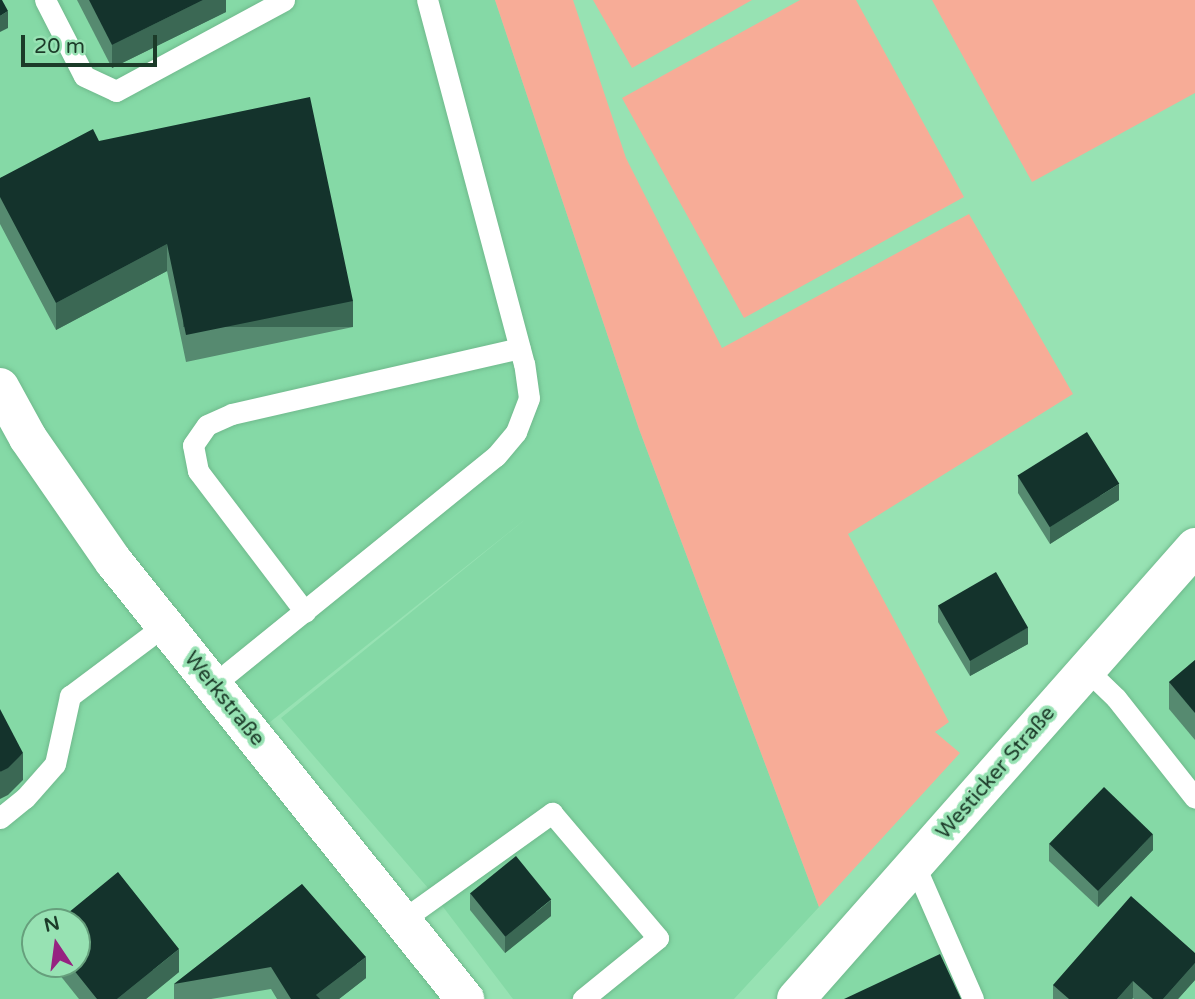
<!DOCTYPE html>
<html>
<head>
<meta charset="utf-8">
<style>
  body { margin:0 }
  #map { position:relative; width:1195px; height:999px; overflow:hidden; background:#97e2b3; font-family:"Varela Round",sans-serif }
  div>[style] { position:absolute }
  .built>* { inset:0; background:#85d9a6 }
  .green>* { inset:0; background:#f7ac97 }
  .roads { filter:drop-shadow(0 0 2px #6fb98c) drop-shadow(0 0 2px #6fb98c) }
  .service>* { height:21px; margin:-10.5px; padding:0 10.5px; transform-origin:10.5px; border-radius:10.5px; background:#fff }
  .minor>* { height:38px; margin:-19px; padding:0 19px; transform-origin:19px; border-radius:19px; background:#fff }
  .tertiary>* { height:38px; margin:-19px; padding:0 19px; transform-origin:19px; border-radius:19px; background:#fff }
  .wall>* { inset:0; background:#568a70 }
  .shaded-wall>* { inset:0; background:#3b6854; transform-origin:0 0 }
  .building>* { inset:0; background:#14332c; transform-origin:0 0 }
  span { translate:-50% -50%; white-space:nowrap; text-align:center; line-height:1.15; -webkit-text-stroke:7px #97e2b3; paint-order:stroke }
  .street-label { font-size:21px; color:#1c3b29 }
  .north { position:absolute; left:21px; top:908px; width:70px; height:70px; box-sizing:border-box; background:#97e2b3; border:2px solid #669f7c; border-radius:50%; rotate:347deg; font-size:19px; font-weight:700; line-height:28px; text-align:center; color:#1c3b29 }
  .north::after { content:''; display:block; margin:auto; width:24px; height:32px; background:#962381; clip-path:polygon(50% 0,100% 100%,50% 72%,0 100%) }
  .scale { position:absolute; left:21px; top:35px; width:136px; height:32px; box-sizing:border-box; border:4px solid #1c3b29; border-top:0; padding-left:9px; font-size:21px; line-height:24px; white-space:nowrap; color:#1c3b29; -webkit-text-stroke:5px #97e2b3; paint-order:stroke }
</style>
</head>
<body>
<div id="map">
  <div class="built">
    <i style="clip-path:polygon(evenodd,0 0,495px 0,639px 429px,819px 907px,734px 999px,513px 999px,434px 895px,281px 718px,527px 518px,250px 738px,460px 999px,0 999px,0 0,35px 922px,77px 922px,77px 964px,35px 964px,35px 922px)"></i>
    <i style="clip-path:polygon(1195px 561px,1195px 999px,804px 999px)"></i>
  </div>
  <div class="green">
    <i style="clip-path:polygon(495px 0,573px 0,626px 158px,722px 348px,969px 214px,1073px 394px,848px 534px,949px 722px,935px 732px,960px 753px,819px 907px,639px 429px)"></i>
    <i style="clip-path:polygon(593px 0,752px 0,632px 68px)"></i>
    <i style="clip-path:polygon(800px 0,856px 0,964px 197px,744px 318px,622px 98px)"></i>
    <i style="clip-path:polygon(932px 0,1195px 0,1195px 93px,1032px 182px)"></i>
  </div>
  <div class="roads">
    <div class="service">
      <i style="left:45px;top:0;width:85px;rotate:62.8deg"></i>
      <i style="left:84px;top:76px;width:35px;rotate:25deg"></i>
      <i style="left:116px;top:91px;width:191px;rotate:-28.4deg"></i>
      <i style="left:305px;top:612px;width:177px;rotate:-127.2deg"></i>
      <i style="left:198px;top:471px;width:26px;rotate:-101deg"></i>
      <i style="left:193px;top:445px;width:24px;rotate:-55deg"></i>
      <i style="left:207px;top:425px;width:27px;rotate:-24deg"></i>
      <i style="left:232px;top:414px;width:295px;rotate:-12.9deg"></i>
      <i style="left:1087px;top:670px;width:40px;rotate:44deg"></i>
      <i style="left:1116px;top:698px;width:127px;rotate:51.7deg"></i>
      <i style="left:213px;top:685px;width:364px;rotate:-39deg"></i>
      <i style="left:496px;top:456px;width:31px;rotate:-50deg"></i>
      <i style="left:516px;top:432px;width:36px;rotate:-69deg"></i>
      <i style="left:529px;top:398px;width:34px;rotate:-98deg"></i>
      <i style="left:524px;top:364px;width:377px;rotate:-104.9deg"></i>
      <i style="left:0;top:818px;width:32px;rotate:-39deg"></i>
      <i style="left:25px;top:798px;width:45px;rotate:-48.6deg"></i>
      <i style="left:55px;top:764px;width:70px;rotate:-77.6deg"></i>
      <i style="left:70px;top:696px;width:119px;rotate:-36.8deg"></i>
      <i style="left:915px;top:866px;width:145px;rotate:66.4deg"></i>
      <i style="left:401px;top:921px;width:186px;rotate:-35.6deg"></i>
      <i style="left:552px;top:813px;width:164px;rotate:49.7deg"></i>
      <i style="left:658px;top:938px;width:97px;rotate:140.9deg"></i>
    </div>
    <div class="minor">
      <i style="left:0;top:387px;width:58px;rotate:61.2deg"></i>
      <i style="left:28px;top:438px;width:151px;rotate:55.3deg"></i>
      <i style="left:114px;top:562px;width:561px;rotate:51.23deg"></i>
    </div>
    <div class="tertiary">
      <i style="left:796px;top:999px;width:603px;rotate:-48.56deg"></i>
    </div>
  </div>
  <div class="wall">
    <i style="clip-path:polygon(77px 0,226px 0,226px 12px,112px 68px)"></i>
    <i style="clip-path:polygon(99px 141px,353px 327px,186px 362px,167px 271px,56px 330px,0 224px,0 178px)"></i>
    <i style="clip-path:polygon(1018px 476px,1119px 500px,1050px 544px,1018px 493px)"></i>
    <i style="clip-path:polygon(938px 606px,1028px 644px,970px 676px,938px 622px)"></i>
    <i style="clip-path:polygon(1195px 660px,1195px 740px,1169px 709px,1169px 682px)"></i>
    <i style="clip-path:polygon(1049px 844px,1153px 850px,1098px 907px,1049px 861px)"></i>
    <i style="clip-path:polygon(302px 884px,366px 978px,339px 999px,277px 999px,271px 989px,211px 999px,174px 999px,174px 984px)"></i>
    <i style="clip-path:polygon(470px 893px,551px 916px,505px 953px,470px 910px)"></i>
    <i style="clip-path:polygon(1195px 953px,1195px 980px,1178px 999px,1134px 999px,1133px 998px,1132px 999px,1053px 999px,1053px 985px)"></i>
    <i style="clip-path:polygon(51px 964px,77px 964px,179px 972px,146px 999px,79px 999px)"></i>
  </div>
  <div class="shaded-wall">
    <i style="clip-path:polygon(203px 0,226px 0,226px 12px,112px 68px,112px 45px)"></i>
    <i style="clip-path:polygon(8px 11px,8px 28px,0 32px,0 16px)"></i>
    <i style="clip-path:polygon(167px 244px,167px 271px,56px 330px,56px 303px)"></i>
    <i style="left:353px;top:301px;width:26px;height:170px;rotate:90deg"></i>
    <i style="clip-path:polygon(1119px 484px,1119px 500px,1050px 544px,1050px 527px)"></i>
    <i style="clip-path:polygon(1028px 627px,1028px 644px,970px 676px,970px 660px)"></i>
    <i style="clip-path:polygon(23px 753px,23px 780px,8px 795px,0 799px,0 772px)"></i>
    <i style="clip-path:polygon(1153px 834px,1153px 850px,1098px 907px,1098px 891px)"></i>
    <i style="clip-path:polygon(551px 900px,551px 916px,505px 953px,505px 937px)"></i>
    <i style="clip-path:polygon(179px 949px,179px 972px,146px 999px,117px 999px)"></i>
    <i style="clip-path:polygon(366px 957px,366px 978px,339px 999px,316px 999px,316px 995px)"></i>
    <i style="clip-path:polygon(1195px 963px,1195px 980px,1178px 999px,1163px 999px)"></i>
    <i style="clip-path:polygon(1133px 981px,1133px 998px,1132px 999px,1117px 999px)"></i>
  </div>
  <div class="building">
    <i style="clip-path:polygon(0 0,2px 0,8px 11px,0 16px)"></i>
    <i style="clip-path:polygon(89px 0,203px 0,112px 45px)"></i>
    <i style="clip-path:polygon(310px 97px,353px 301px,186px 335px,167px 244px,56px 303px,0 197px,0 178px,93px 129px,99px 141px)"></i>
    <i style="left:1087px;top:432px;width:61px;height:82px;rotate:58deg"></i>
    <i style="left:996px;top:572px;width:64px;height:67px;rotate:60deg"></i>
    <i style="clip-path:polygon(1195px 660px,1195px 713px,1169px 682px)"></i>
    <i style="clip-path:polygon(0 709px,23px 753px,8px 768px,0 772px)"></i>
    <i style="left:1104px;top:787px;width:68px;height:79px;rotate:44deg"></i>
    <i style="left:516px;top:856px;width:56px;height:59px;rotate:51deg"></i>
    <i style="clip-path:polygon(118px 872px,179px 949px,117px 999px,97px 999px,69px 964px,77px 964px,77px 922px,57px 922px)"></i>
    <i style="clip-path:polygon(302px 884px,366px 957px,316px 995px,320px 999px,291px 999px,271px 967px,174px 984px)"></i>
    <i style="clip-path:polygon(1131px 896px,1195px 953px,1195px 963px,1163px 999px,1153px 999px,1133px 981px,1117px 999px,1069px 999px,1053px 985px)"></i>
    <i style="clip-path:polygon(940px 954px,961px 999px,844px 999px)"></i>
  </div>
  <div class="street-label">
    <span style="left:224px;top:699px;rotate:51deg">Werkstraße</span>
    <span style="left:996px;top:773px;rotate:-49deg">Westicker Straße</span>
  </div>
  <div class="north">N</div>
  <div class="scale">20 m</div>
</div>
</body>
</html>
